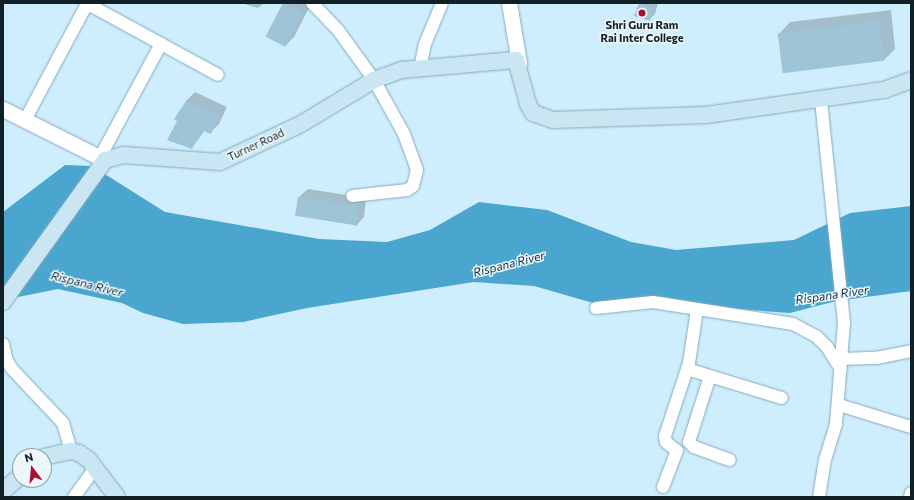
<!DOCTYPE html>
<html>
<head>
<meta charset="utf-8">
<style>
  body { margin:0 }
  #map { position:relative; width:914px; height:500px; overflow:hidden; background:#ceedfd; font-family:Commissioner,sans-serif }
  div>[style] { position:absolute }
  .water>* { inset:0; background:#4aa6ce }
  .shadow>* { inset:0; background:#0003 }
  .building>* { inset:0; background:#9ec4d7; transform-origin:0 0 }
  .roads { filter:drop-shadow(0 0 1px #85abbd) drop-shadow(0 0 1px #85abbd) }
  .minor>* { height:12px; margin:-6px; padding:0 6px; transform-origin:6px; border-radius:6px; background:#fff }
  .tertiary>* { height:15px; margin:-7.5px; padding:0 7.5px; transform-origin:7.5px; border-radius:7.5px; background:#fff }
  .secondary>* { height:16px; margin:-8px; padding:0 8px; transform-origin:8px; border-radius:8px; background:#c9e6f2 }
  .dots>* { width:11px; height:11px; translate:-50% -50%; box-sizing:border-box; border:2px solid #eef6fa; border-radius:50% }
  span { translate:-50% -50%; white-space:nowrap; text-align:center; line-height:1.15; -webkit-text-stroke:3px #eef6fa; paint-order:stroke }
  .poi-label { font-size:11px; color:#112027; font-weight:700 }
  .street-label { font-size:11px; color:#112027 }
  .water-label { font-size:12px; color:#083344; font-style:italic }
  .frame { position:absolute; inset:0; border:4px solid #112027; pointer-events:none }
  .north { position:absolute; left:12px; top:448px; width:40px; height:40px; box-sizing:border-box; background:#eef6fa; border:1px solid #96a0a6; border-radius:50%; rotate:344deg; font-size:11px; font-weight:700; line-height:16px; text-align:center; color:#112027 }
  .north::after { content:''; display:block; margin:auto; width:14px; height:18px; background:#a8102e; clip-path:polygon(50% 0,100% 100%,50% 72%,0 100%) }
</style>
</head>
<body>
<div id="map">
  <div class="water">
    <i style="clip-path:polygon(65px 165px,92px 166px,165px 212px,319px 239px,387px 242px,430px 230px,479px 202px,547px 210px,631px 242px,676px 250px,794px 240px,850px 213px,911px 206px,911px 291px,836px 301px,790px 313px,697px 306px,664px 297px,600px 305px,534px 286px,474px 282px,307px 308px,243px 322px,183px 324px,143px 313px,122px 303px,58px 289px,3px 300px,3px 212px)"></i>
  </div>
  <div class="shadow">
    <i style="clip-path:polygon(241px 3px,264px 3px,258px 8px)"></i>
    <i style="clip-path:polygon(283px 3px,311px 4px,294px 37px,285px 46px,266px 36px)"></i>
    <i style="clip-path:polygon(658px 3px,655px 14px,649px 20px,640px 4px)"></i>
    <i style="clip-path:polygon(891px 10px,895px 49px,884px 60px,779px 34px,790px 22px)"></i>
    <i style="clip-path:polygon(195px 92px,227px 107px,219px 124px,210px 133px,205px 130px,192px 148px,186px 101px)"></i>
    <i style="clip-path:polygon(308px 189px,366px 198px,364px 217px,356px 226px,299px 197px)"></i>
  </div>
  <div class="building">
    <i style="left:283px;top:3px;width:22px;height:38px;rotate:27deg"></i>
    <i style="clip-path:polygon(639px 3px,653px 8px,650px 21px,634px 16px)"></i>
    <i style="left:879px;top:21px;width:40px;height:102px;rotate:83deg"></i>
    <i style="clip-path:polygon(186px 101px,219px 116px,211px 134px,201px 130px,192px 149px,167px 140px,177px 121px,174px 119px)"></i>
    <i style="left:298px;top:197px;width:61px;height:19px;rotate:9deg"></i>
  </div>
  <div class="roads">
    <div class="minor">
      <i style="left:86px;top:3px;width:150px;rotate:28.6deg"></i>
      <i style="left:312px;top:3px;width:37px;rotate:46deg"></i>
      <i style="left:338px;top:30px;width:62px;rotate:54.2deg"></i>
      <i style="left:374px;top:80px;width:62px;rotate:60.9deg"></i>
      <i style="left:404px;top:134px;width:38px;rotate:70deg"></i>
      <i style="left:417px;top:170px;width:16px;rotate:104deg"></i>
      <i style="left:413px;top:186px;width:7px;rotate:146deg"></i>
      <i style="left:407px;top:190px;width:55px;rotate:173.8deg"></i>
      <i style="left:420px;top:69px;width:25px;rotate:-79deg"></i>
      <i style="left:425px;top:44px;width:44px;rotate:-67.5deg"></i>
      <i style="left:25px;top:120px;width:132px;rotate:-61.9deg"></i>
      <i style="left:99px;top:159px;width:131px;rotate:-61.7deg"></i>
      <i style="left:596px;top:308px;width:57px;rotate:-6deg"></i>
      <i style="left:653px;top:302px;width:142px;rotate:8.9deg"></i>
      <i style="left:793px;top:324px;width:26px;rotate:28deg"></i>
      <i style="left:816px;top:336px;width:16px;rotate:45deg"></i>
      <i style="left:827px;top:347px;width:26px;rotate:58deg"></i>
      <i style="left:3px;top:344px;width:17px;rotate:77deg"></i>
      <i style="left:7px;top:361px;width:9px;rotate:58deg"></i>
      <i style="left:12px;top:369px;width:74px;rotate:46.6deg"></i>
      <i style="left:63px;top:423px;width:29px;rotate:74deg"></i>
      <i style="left:842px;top:359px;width:34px;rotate:-2deg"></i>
      <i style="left:876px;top:358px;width:36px;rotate:-11deg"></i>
      <i style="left:687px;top:369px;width:99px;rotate:17deg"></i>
      <i style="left:710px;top:376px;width:69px;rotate:107.7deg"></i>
      <i style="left:689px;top:442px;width:7px;rotate:45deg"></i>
      <i style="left:694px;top:447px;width:38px;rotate:20deg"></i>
      <i style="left:839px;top:405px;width:75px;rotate:17deg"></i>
      <i style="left:663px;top:487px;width:39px;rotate:-69deg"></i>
      <i style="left:677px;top:451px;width:14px;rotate:-141deg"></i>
      <i style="left:666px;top:442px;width:6px;rotate:-99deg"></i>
      <i style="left:665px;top:436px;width:77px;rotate:-71.8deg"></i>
      <i style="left:689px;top:363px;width:54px;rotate:-81.4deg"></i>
      <i style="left:74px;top:497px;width:36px;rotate:-54deg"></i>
      <i style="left:819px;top:497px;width:37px;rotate:-81deg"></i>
      <i style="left:825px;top:460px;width:38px;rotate:-73deg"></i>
      <i style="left:836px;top:424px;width:101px;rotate:-85.5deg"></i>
      <i style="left:844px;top:323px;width:225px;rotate:-95.9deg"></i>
      <i style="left:910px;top:497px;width:4px;rotate:-76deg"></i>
    </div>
    <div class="tertiary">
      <i style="left:509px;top:3px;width:61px;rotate:80.5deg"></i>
      <i style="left:3px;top:109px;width:114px;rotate:26.6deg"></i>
    </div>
    <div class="secondary">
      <i style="left:3px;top:302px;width:175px;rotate:-54.3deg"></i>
      <i style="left:105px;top:160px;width:20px;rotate:-15deg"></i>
      <i style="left:124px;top:155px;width:96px;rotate:4.2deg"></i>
      <i style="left:220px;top:162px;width:89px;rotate:-25.1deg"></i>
      <i style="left:301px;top:124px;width:85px;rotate:-31.1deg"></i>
      <i style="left:374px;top:80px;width:30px;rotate:-20deg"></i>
      <i style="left:402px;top:70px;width:114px;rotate:-5deg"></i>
      <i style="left:516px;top:60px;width:46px;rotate:74.7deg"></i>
      <i style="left:528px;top:104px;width:10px;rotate:61deg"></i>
      <i style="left:533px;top:113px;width:21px;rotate:19deg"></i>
      <i style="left:553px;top:120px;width:153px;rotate:-1.9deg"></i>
      <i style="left:706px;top:115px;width:180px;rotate:-8deg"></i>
      <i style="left:884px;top:90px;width:29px;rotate:-20deg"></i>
      <i style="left:44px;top:457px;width:28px;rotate:-13deg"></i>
      <i style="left:71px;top:451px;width:8px;rotate:14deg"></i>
      <i style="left:79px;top:453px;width:12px;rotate:35deg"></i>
      <i style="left:89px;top:460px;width:46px;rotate:52.9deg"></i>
      <i style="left:3px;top:491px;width:23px;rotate:-41deg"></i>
    </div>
  </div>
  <div class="dots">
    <i style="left:642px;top:13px;background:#a8102e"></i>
  </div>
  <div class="poi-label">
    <span style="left:642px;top:32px">Shri Guru Ram<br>Rai Inter College</span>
  </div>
  <div class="street-label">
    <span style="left:256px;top:145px;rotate:-25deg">Turner Road</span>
  </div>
  <div class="water-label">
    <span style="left:509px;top:264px;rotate:-14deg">Rispana River</span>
    <span style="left:87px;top:284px;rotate:14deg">Rispana River</span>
    <span style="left:832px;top:295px;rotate:-8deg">Rispana River</span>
  </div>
  <div class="frame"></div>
  <div class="north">N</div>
</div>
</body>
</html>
